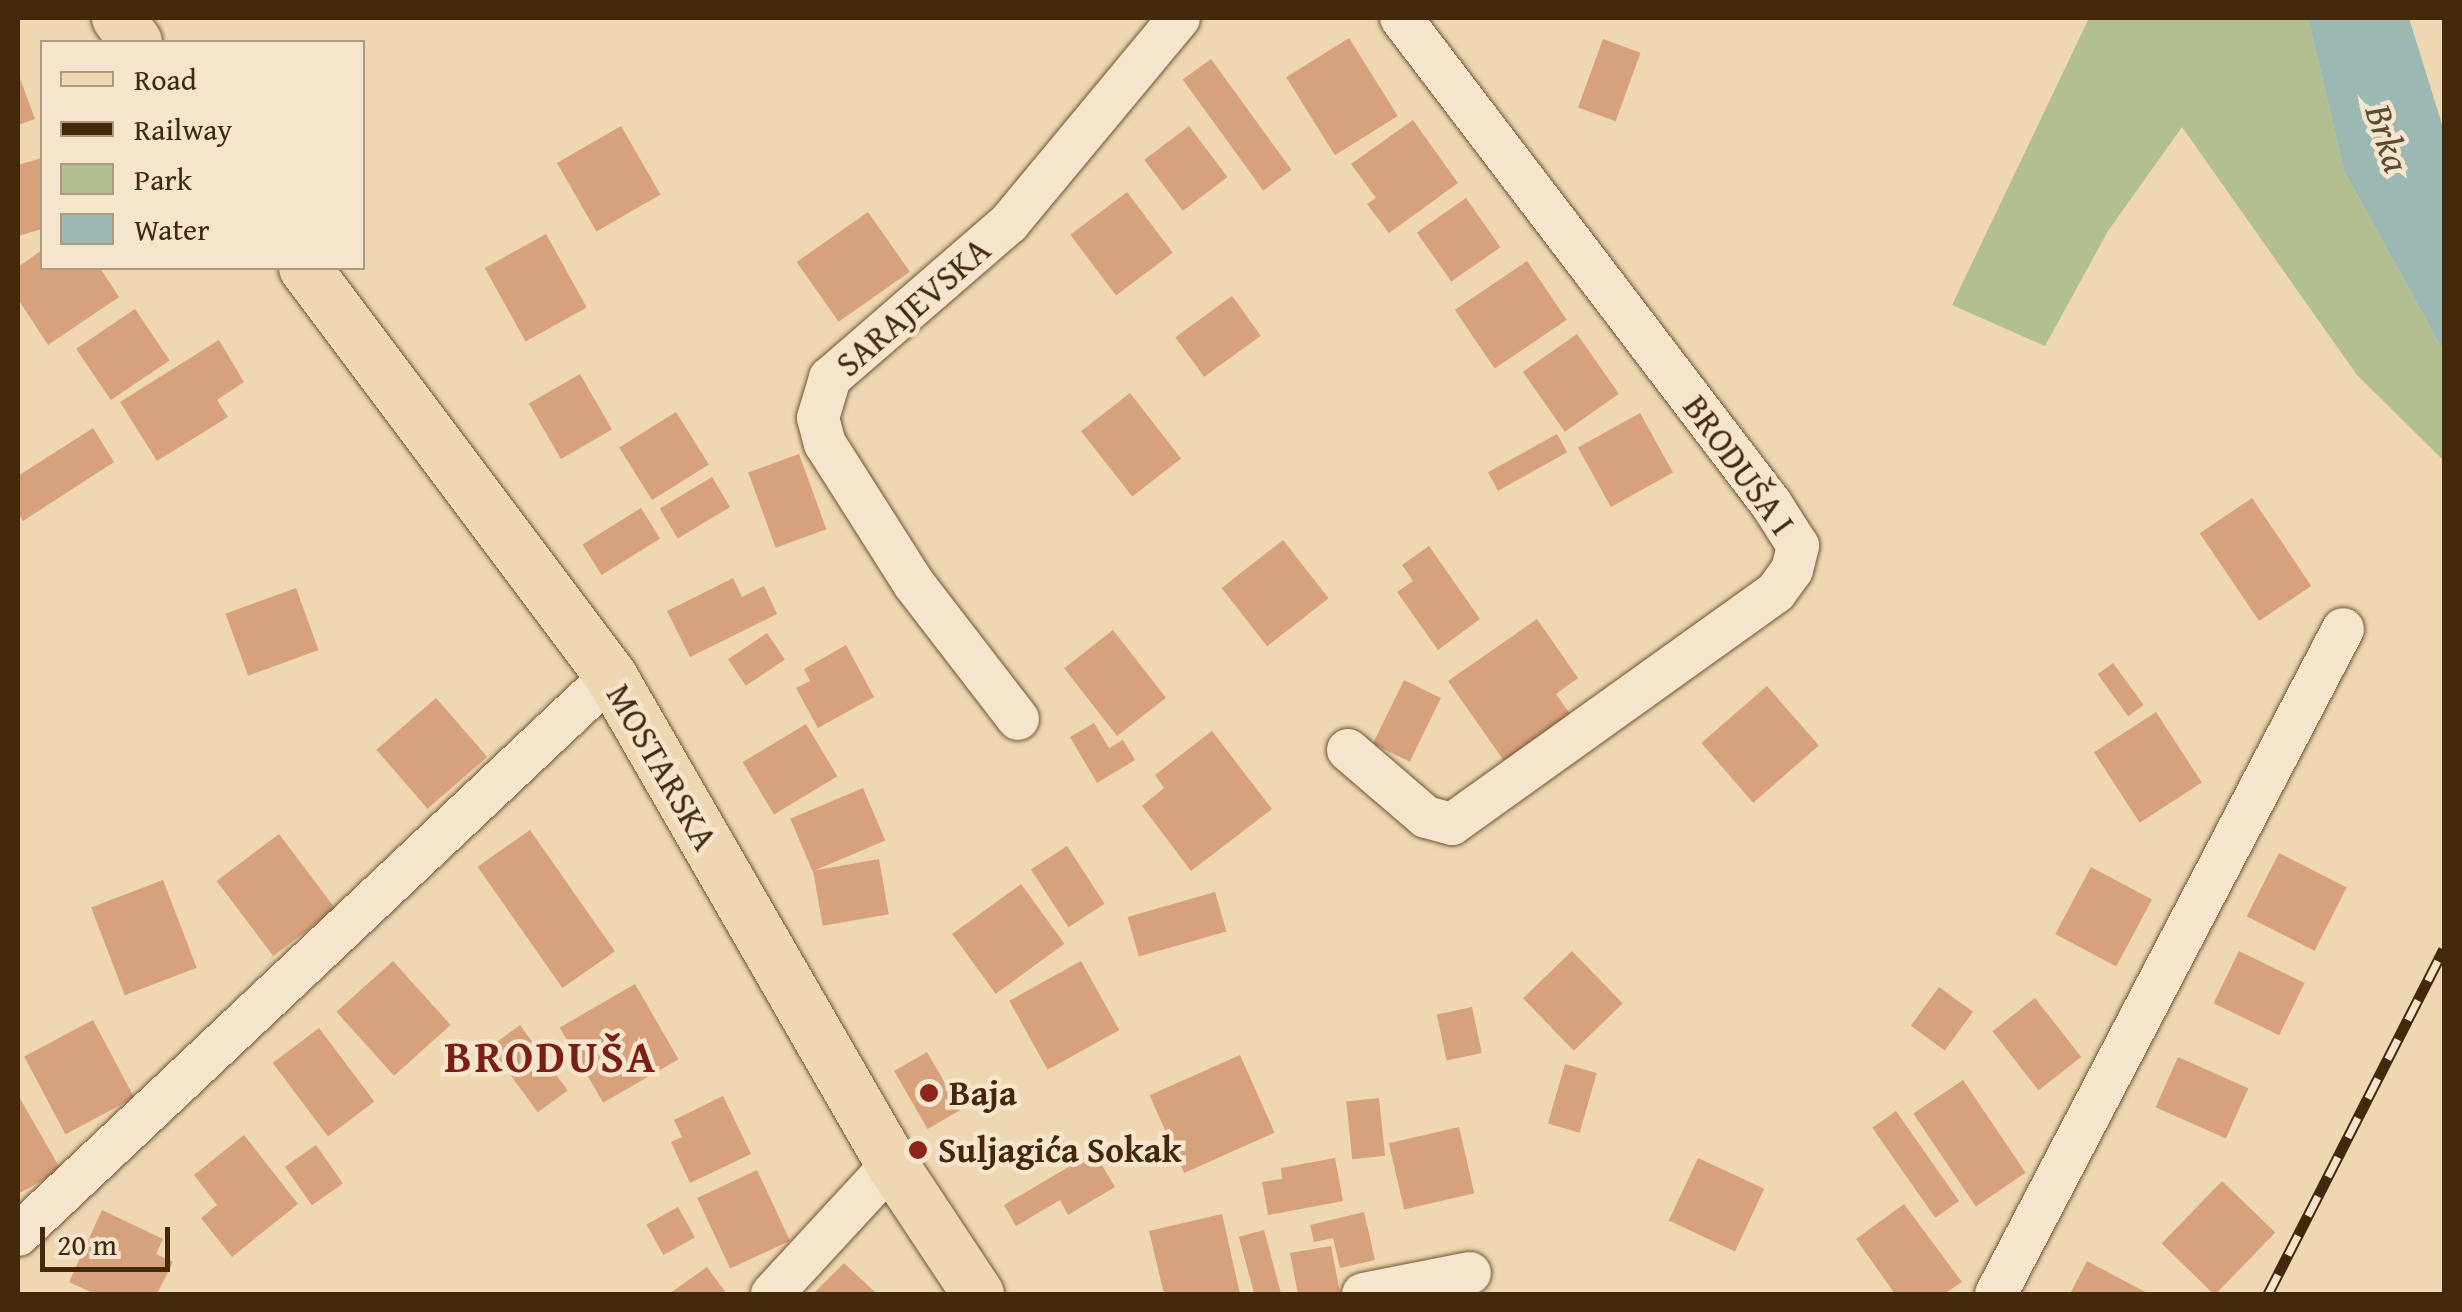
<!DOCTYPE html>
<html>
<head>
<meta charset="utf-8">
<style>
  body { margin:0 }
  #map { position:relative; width:2462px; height:1312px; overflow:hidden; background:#efd7b1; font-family:"Gentium Book Plus",serif }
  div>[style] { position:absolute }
  .green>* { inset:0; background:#b2bf91 }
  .water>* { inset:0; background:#9bb8b2 }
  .building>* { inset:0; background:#d7a17b; transform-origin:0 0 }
  .roads { filter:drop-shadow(0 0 2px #6f5434) drop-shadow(0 0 2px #6f5434) }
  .minor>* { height:42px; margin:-21px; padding:0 21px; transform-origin:21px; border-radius:21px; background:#f5e5cc }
  .major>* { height:52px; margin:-26px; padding:0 26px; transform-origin:26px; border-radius:26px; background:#efd7b1 }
  .rail>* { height:11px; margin-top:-5.5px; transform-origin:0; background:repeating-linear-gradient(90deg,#f5e5cc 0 22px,#44280b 0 44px); box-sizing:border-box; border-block:2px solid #44280b }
  .dots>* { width:28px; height:28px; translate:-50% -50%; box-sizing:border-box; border:5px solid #f5e5cc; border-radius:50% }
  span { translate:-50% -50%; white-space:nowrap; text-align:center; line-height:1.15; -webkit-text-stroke:9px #f5e5cc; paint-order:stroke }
  .street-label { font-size:35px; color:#44280b }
  .poi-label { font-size:35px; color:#44280b; font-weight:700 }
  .left { translate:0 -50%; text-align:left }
  .water-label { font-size:38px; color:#5a4c35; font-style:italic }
  .district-label { font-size:45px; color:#7a1f14; font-weight:700; letter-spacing:2.5px }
  .frame { position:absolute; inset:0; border:20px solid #44280b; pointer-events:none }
  .legend { position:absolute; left:40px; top:40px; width:325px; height:230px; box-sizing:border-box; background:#f5e5cc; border:2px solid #ae997f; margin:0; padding:12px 18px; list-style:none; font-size:30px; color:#44280b }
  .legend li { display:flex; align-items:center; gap:20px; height:50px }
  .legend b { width:50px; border:2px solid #ae997f }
  .scale { position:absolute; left:40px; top:1227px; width:130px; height:45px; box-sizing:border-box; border:5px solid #44280b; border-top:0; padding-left:12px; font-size:30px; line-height:35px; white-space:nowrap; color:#44280b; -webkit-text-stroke:8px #f5e5cc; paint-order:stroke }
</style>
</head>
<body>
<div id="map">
  <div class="green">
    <i style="clip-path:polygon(2089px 18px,2308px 18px,2344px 171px,2444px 352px,2444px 461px,2357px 375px,2182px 127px,2108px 231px,2045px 346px,1952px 305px)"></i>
  </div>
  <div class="water">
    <i style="clip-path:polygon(2308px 18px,2409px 18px,2444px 131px,2444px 352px,2344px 171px)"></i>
  </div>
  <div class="building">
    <i style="left:1349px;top:38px;width:92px;height:74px;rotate:58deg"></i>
    <i style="left:1603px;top:39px;width:40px;height:73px;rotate:20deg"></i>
    <i style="left:1211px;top:59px;width:137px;height:35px;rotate:54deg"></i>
    <i style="clip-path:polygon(18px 73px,35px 119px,18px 125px)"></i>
    <i style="clip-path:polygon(1413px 120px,1458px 183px,1389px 233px,1367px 204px,1376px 198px,1351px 164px)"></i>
    <i style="left:621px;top:126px;width:79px;height:74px;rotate:60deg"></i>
    <i style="left:1189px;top:126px;width:64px;height:56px;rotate:53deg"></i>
    <i style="clip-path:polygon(42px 158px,42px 229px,18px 236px,18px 165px)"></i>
    <i style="left:1127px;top:192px;width:76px;height:71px;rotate:53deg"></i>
    <i style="left:1466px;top:198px;width:60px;height:60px;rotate:55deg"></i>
    <i style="left:868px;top:212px;width:73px;height:87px;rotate:55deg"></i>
    <i style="left:546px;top:234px;width:84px;height:70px;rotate:61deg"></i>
    <i style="clip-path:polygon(42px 250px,42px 268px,100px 268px,119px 297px,48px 345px,18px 299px,18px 267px)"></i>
    <i style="left:1527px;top:261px;width:71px;height:87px;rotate:56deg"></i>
    <i style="left:1232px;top:296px;width:49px;height:70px;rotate:54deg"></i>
    <i style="left:135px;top:309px;width:62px;height:71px;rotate:56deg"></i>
    <i style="left:1577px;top:334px;width:73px;height:66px;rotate:55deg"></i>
    <i style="clip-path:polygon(219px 340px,244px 382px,217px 400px,228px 417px,157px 461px,120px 402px)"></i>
    <i style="left:580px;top:374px;width:64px;height:59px;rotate:60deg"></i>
    <i style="left:1130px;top:393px;width:83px;height:62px;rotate:52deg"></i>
    <i style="left:676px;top:412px;width:62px;height:67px;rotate:58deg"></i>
    <i style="left:1640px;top:413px;width:68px;height:71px;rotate:61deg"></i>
    <i style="clip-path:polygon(93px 428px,114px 462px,23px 521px,18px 513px,18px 476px)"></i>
    <i style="left:1557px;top:434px;width:21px;height:79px;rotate:61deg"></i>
    <i style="left:799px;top:454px;width:80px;height:54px;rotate:70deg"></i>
    <i style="left:712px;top:477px;width:35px;height:61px;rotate:59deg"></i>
    <i style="left:2252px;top:498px;width:106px;height:63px;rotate:56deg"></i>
    <i style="left:641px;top:508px;width:36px;height:69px;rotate:58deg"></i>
    <i style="left:1283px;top:540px;width:74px;height:78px;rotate:52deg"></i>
    <i style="clip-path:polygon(1429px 546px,1480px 619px,1438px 650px,1397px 592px,1413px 581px,1402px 565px)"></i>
    <i style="clip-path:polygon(733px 578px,742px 597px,764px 586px,777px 614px,690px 657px,667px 611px)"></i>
    <i style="left:296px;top:588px;width:66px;height:75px;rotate:70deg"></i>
    <i style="clip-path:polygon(1537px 619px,1578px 678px,1556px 694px,1570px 714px,1504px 761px,1448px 681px)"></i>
    <i style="left:1113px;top:630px;width:86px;height:62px;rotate:52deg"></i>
    <i style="left:767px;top:633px;width:32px;height:47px;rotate:56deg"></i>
    <i style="clip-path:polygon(846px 645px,874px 697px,818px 728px,796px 688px,810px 681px,804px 669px)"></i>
    <i style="left:2113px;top:663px;width:52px;height:19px;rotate:54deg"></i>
    <i style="left:1404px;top:680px;width:41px;height:71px;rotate:26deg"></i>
    <i style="left:1767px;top:686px;width:79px;height:87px;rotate:49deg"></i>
    <i style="left:436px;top:698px;width:78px;height:79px;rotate:49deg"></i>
    <i style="left:2156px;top:712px;width:84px;height:74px;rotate:57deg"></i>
    <i style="clip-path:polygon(1094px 723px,1109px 748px,1123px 740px,1135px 760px,1097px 783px,1070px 737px)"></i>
    <i style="left:806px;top:724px;width:61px;height:74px;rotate:59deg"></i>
    <i style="clip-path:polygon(1212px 731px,1272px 809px,1191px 871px,1142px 806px,1164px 788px,1155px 775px)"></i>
    <i style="left:863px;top:788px;width:57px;height:79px;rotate:67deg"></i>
    <i style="left:530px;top:830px;width:148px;height:64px;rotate:55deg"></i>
    <i style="left:279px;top:834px;width:94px;height:78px;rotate:53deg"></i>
    <i style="left:1067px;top:846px;width:69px;height:43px;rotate:57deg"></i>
    <i style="left:2279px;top:853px;width:76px;height:71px;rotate:27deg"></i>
    <i style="left:879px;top:859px;width:56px;height:67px;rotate:80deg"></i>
    <i style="left:2091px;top:867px;width:69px;height:76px;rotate:28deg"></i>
    <i style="left:163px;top:880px;width:94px;height:77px;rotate:69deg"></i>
    <i style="left:1021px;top:884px;width:74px;height:85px;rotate:54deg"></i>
    <i style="left:1215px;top:892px;width:41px;height:91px;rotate:74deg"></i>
    <i style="left:1572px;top:951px;width:73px;height:68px;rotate:46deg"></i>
    <i style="left:2239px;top:951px;width:73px;height:58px;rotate:26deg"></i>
    <i style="left:393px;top:961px;width:86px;height:76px;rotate:48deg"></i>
    <i style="left:1081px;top:961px;width:79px;height:82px;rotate:61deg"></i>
    <i style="left:635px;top:984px;width:87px;height:87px;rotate:60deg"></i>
    <i style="left:1939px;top:987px;width:42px;height:48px;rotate:36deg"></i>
    <i style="left:2035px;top:998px;width:75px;height:54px;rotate:52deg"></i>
    <i style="left:1472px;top:1007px;width:47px;height:36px;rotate:78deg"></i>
    <i style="left:93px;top:1020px;width:88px;height:78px;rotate:62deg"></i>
    <i style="left:520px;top:1025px;width:81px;height:37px;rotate:54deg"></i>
    <i style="left:319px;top:1028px;width:92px;height:58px;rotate:53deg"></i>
    <i style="left:927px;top:1052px;width:67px;height:38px;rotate:60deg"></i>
    <i style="left:1240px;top:1055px;width:85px;height:99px;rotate:66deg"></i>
    <i style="left:2178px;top:1057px;width:77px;height:55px;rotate:24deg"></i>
    <i style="left:1565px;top:1064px;width:33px;height:62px;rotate:16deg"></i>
    <i style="left:1963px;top:1080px;width:112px;height:60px;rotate:56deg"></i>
    <i style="clip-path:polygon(18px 1095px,61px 1170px,18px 1194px)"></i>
    <i style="clip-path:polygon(723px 1096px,751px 1154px,690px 1183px,671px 1142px,682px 1137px,674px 1120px)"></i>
    <i style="left:1379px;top:1098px;width:58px;height:33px;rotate:84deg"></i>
    <i style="left:1896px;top:1111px;width:110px;height:29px;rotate:55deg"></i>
    <i style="left:1459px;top:1127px;width:68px;height:72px;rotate:77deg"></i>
    <i style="clip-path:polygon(244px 1135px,298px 1204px,232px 1257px,201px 1218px,217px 1205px,194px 1175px)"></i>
    <i style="left:316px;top:1145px;width:47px;height:38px;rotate:55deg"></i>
    <i style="clip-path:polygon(1094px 1152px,1115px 1187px,1068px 1215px,1060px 1200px,1016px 1226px,1004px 1205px)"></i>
    <i style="clip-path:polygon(1335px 1158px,1343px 1201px,1268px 1215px,1262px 1182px,1282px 1179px,1281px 1168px)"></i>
    <i style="left:1698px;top:1158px;width:73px;height:69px;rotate:25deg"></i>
    <i style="left:757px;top:1170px;width:78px;height:66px;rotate:65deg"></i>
    <i style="left:2222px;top:1181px;width:74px;height:87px;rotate:44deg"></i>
    <i style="clip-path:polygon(1904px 1204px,1962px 1282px,1944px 1294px,1895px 1294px,1856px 1239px)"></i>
    <i style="left:678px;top:1207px;width:35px;height:36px;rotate:61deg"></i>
    <i style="clip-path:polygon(102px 1210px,163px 1239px,156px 1254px,173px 1262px,157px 1294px,95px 1294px,69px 1282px)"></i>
    <i style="clip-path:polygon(1364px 1212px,1375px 1260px,1340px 1268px,1333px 1238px,1314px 1242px,1310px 1225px)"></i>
    <i style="clip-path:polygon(1222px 1214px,1240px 1294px,1164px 1294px,1149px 1231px)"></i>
    <i style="left:1264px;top:1230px;width:66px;height:26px;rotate:75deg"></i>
    <i style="clip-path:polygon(1331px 1246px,1340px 1293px,1298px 1294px,1290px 1253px)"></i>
    <i style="clip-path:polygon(2087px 1261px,2149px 1294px,2070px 1294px)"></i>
    <i style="clip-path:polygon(844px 1263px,877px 1294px,813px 1294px)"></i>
    <i style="clip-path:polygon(707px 1267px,727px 1294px,669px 1294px)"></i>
  </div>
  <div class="roads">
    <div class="minor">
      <i style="left:1018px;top:719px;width:170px;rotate:-127.6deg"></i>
      <i style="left:914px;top:584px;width:166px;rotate:-122.4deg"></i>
      <i style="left:825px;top:444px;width:27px;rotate:-105deg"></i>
      <i style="left:818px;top:418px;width:42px;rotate:-73.3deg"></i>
      <i style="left:830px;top:378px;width:237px;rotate:-40.9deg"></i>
      <i style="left:1009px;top:223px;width:266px;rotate:-50.3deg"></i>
      <i style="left:1348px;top:750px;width:103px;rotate:40.7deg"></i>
      <i style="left:1426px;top:817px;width:27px;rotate:15deg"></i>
      <i style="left:1452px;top:824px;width:398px;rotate:-35.6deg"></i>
      <i style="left:1776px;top:592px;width:27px;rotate:-54deg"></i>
      <i style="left:1792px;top:570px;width:25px;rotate:-76deg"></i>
      <i style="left:1798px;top:546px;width:49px;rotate:-122.4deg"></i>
      <i style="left:1772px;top:505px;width:612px;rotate:-127.3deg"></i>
      <i style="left:18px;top:1235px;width:815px;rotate:-43.31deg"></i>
      <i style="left:772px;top:1294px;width:177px;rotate:-47.3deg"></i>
      <i style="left:1363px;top:1294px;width:109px;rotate:-11.1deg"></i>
      <i style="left:1996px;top:1294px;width:750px;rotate:-62.44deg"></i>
    </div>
    <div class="major">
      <i style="left:118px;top:18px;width:30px;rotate:53deg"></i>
      <i style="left:305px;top:268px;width:510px;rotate:53.13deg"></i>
      <i style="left:611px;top:676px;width:563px;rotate:60.07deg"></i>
      <i style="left:892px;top:1164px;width:156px;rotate:56.5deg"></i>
    </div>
  </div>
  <div class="rail">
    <i style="left:2268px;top:1294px;width:387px;rotate:-63deg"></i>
  </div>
  <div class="dots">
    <i style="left:929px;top:1093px;background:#8f2418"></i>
    <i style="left:918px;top:1150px;background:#8f2418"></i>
  </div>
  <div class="street-label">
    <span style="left:913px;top:307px;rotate:-41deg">SARAJEVSKA</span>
    <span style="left:1739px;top:465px;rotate:54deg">BRODUŠA I</span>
    <span style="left:662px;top:767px;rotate:60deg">MOSTARSKA</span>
  </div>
  <div class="poi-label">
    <span class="left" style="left:949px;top:1093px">Baja</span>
    <span class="left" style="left:938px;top:1150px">Suljagića Sokak</span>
  </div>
  <div class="water-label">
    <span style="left:2388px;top:138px;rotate:72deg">Brka</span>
  </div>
  <div class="district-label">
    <span style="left:551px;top:1056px">BRODUŠA</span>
  </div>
  <div class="frame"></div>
  <ul class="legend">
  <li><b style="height:12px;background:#efd7b1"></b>Road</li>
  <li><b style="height:12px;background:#44280b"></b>Railway</li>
  <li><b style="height:28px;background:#b2bf91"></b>Park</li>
  <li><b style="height:28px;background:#9bb8b2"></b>Water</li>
  </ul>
  <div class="scale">20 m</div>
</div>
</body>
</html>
